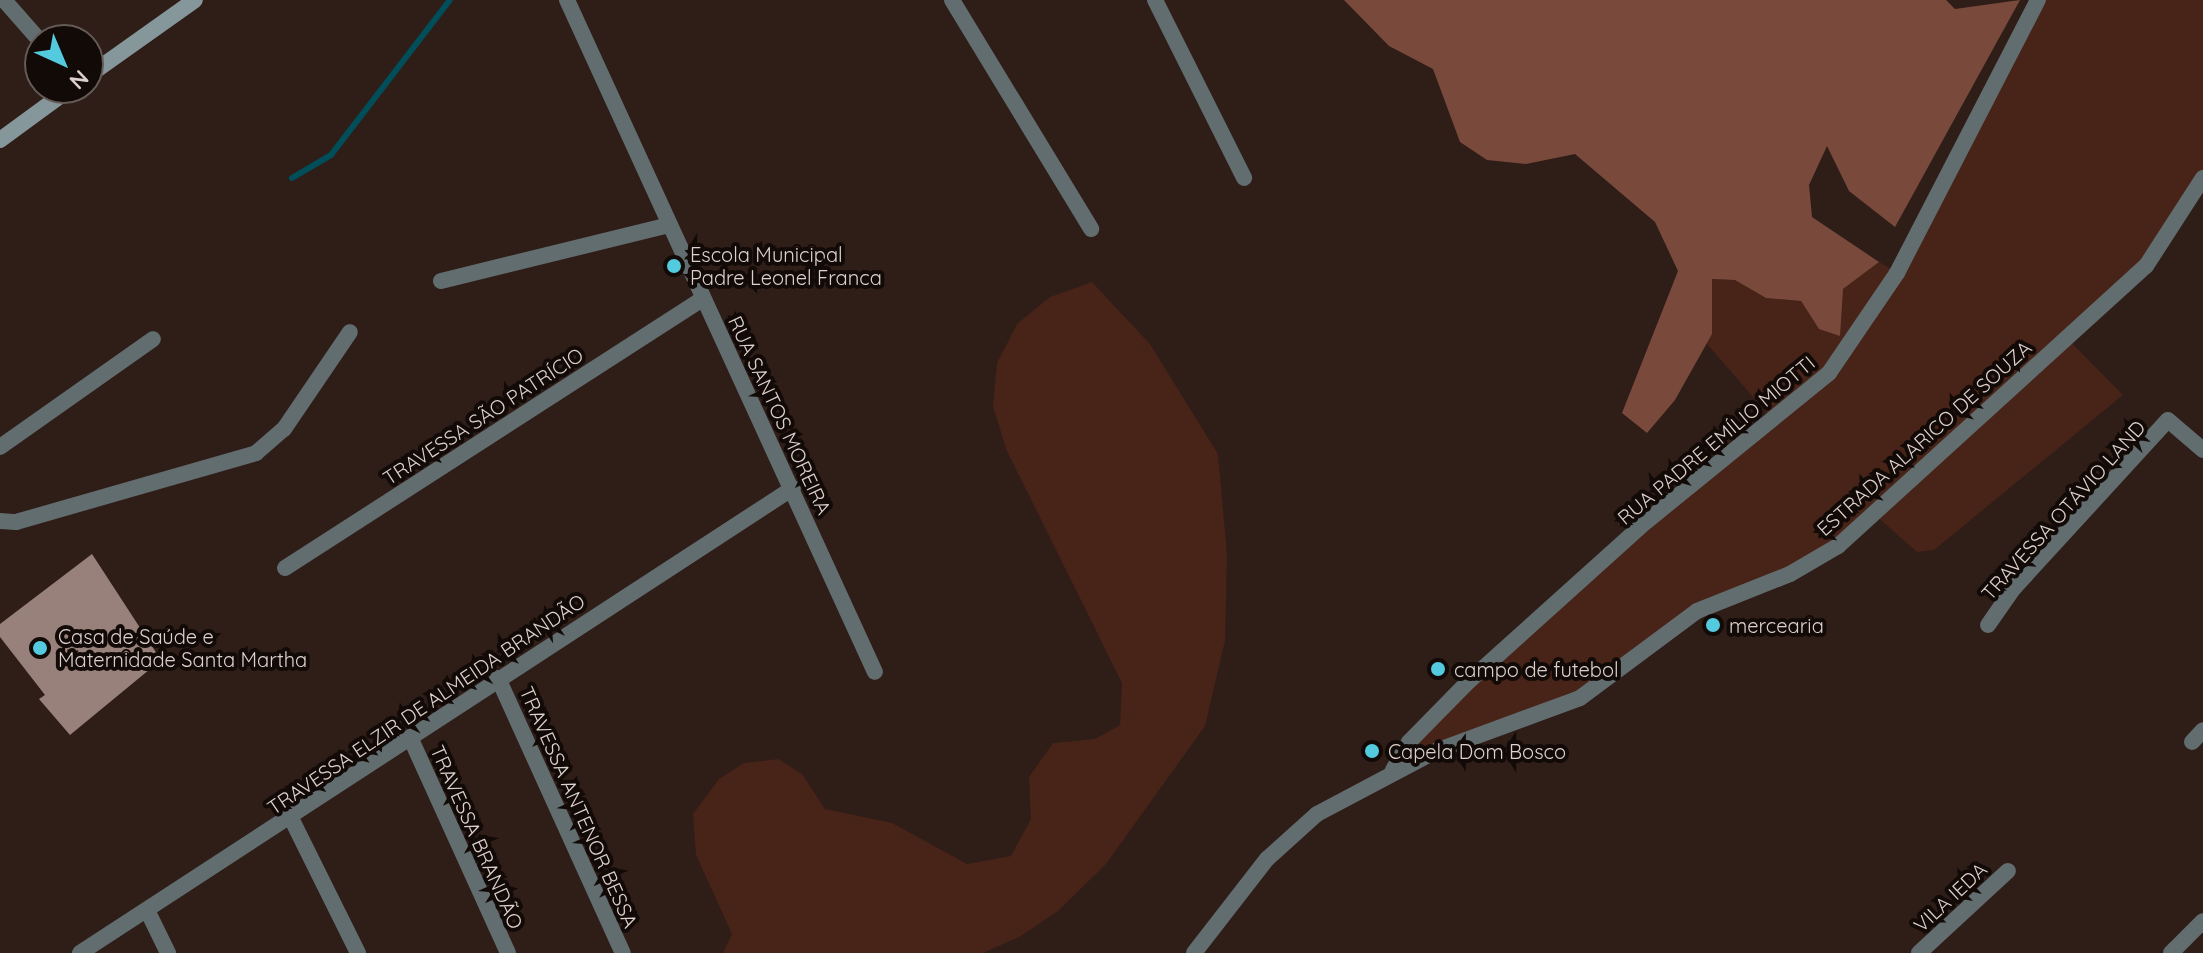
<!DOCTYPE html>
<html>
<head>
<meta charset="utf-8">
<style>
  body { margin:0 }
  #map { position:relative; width:2203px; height:953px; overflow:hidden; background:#2f1d18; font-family:Quicksand,sans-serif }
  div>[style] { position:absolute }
  .green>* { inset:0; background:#472318 }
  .forest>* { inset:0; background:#794a3c }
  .stream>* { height:6px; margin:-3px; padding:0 3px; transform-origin:3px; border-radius:3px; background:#004e59 }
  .building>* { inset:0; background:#98817a }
  .street>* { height:16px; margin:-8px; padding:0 8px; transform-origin:8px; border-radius:8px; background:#626d6f }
  .secondary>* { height:16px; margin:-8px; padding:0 8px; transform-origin:8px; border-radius:8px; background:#86979b }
  .dots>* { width:22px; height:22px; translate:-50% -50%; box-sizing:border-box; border:4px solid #120a07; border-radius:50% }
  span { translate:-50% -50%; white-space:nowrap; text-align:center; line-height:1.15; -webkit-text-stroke:8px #120a07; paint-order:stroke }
  .poi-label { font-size:20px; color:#ded1cd }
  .left { translate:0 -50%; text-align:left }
  .street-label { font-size:20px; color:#ded1cd }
  .north { position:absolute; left:24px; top:24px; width:80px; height:80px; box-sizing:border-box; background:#120a07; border:2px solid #645a56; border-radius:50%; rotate:136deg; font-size:22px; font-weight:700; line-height:32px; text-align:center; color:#ded1cd }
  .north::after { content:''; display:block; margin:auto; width:28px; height:36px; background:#54cade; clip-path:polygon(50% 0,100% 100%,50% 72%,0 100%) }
</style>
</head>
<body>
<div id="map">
  <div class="green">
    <i style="clip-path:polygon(2038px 0,2203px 0,2203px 178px,2175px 226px,2065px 336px,2123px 395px,1934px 550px,1917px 552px,1875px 515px,1838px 546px,1729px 593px,1614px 676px,1393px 770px,1431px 719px,1774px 421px,1707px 344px,1712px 279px,1735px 280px,1766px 298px,1801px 301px,1819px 329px,1843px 289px,1879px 262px,1896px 272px)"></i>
    <i style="clip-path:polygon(1092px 282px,1150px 344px,1218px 454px,1227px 554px,1225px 641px,1205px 726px,1106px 864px,1058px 911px,1021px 936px,983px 953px,723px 953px,732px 934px,696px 855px,693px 814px,719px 779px,744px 763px,778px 759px,802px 774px,825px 809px,892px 823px,967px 864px,1011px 856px,1031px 819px,1029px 777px,1053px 743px,1095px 739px,1120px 725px,1122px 683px,1006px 449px,993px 406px,997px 363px,1017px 324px,1050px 297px)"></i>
  </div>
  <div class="forest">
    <i style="clip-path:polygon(1344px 0,1946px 0,1955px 9px,2020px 0,1895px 227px,1849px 191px,1827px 146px,1809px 185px,1812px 217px,1879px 262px,1843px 289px,1840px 336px,1819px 329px,1801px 301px,1766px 298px,1735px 280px,1712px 279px,1712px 334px,1675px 400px,1647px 433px,1622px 413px,1678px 271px,1655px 222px,1575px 154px,1526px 164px,1487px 160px,1460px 142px,1433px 69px,1389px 46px)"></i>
  </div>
  <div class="stream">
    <i style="left:292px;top:178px;width:45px;rotate:-30.5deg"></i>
    <i style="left:331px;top:155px;width:195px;rotate:-52.5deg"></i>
  </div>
  <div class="building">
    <i style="clip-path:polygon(92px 554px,161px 660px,70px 735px,39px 699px,45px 695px,0 637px,0 624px)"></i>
  </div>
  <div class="street">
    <i style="left:4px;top:0;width:55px;rotate:48.7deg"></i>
    <i style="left:567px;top:0;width:739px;rotate:65.38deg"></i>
    <i style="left:952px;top:0;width:268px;rotate:58.7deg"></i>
    <i style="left:1155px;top:0;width:199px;rotate:63.4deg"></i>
    <i style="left:441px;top:281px;width:235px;rotate:-13.8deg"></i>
    <i style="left:0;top:447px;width:187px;rotate:-35.2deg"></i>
    <i style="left:0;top:521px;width:16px;rotate:4deg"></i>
    <i style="left:16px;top:522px;width:250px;rotate:-16deg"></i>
    <i style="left:256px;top:453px;width:37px;rotate:-41deg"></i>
    <i style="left:284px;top:429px;width:117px;rotate:-55.8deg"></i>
    <i style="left:285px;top:568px;width:497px;rotate:-32.8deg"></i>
    <i style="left:1988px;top:625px;width:44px;rotate:-55.2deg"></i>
    <i style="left:2013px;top:589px;width:229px;rotate:-47.5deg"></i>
    <i style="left:2168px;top:420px;width:46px;rotate:40.6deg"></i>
    <i style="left:498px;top:678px;width:302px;rotate:65.6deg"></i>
    <i style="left:410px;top:737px;width:237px;rotate:65.6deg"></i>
    <i style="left:2192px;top:742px;width:16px;rotate:-47deg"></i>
    <i style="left:1393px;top:770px;width:32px;rotate:-60deg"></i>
    <i style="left:1409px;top:742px;width:86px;rotate:-45.5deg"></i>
    <i style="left:1469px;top:681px;width:239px;rotate:-42deg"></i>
    <i style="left:1647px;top:521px;width:235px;rotate:-39.1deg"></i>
    <i style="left:1829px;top:373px;width:121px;rotate:-55.8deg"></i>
    <i style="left:1897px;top:273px;width:307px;rotate:-62.7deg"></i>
    <i style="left:291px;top:818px;width:151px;rotate:63.6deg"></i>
    <i style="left:148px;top:912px;width:46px;rotate:64deg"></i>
    <i style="left:80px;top:953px;width:851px;rotate:-33.11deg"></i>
    <i style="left:1194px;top:953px;width:119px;rotate:-52.2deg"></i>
    <i style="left:1267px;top:859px;width:67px;rotate:-42deg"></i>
    <i style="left:1317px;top:814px;width:135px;rotate:-27.9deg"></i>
    <i style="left:1436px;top:751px;width:153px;rotate:-20.2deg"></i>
    <i style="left:1580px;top:698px;width:146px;rotate:-36.6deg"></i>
    <i style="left:1697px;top:611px;width:100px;rotate:-21.7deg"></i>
    <i style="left:1790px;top:574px;width:56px;rotate:-30.3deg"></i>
    <i style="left:1838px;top:546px;width:416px;rotate:-42.3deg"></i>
    <i style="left:2146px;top:266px;width:105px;rotate:-57.1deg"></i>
    <i style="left:1919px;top:953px;width:121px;rotate:-42.7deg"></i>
    <i style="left:2171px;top:953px;width:45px;rotate:-45deg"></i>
  </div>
  <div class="secondary">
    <i style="left:88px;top:76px;width:131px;rotate:-35.4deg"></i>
    <i style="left:0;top:140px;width:88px;rotate:-36.2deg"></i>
  </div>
  <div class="dots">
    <i style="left:674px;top:266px;background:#54cade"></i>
    <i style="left:1713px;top:625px;background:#54cade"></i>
    <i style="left:40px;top:648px;background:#54cade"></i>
    <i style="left:1438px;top:669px;background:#54cade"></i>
    <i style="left:1372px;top:751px;background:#54cade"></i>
  </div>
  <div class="poi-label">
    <span class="left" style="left:690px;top:266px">Escola Municipal<br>Padre Leonel Franca</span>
    <span class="left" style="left:1729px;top:625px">mercearia</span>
    <span class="left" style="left:58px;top:648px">Casa de Saúde e<br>Maternidade Santa Martha</span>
    <span class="left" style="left:1454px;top:669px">campo de futebol</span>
    <span class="left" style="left:1388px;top:751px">Capela Dom Bosco</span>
  </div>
  <div class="street-label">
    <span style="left:780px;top:415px;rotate:65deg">RUA SANTOS MOREIRA</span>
    <span style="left:483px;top:416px;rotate:-33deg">TRAVESSA SÃO PATRÍCIO</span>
    <span style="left:1924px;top:438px;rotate:-42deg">ESTRADA ALARICO DE SOUZA</span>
    <span style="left:1716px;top:440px;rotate:-40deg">RUA PADRE EMÍLIO MIOTTI</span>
    <span style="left:2063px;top:510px;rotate:-48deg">TRAVESSA OTÁVIO LAND</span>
    <span style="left:426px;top:704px;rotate:-34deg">TRAVESSA ELZIR DE ALMEIDA BRANDÃO</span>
    <span style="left:579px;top:807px;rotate:66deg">TRAVESSA ANTENOR BESSA</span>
    <span style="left:477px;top:837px;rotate:66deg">TRAVESSA BRANDÃO</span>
    <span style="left:1950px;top:897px;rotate:-43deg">VILA IEDA</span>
  </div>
  <div class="north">N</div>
</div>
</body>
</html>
